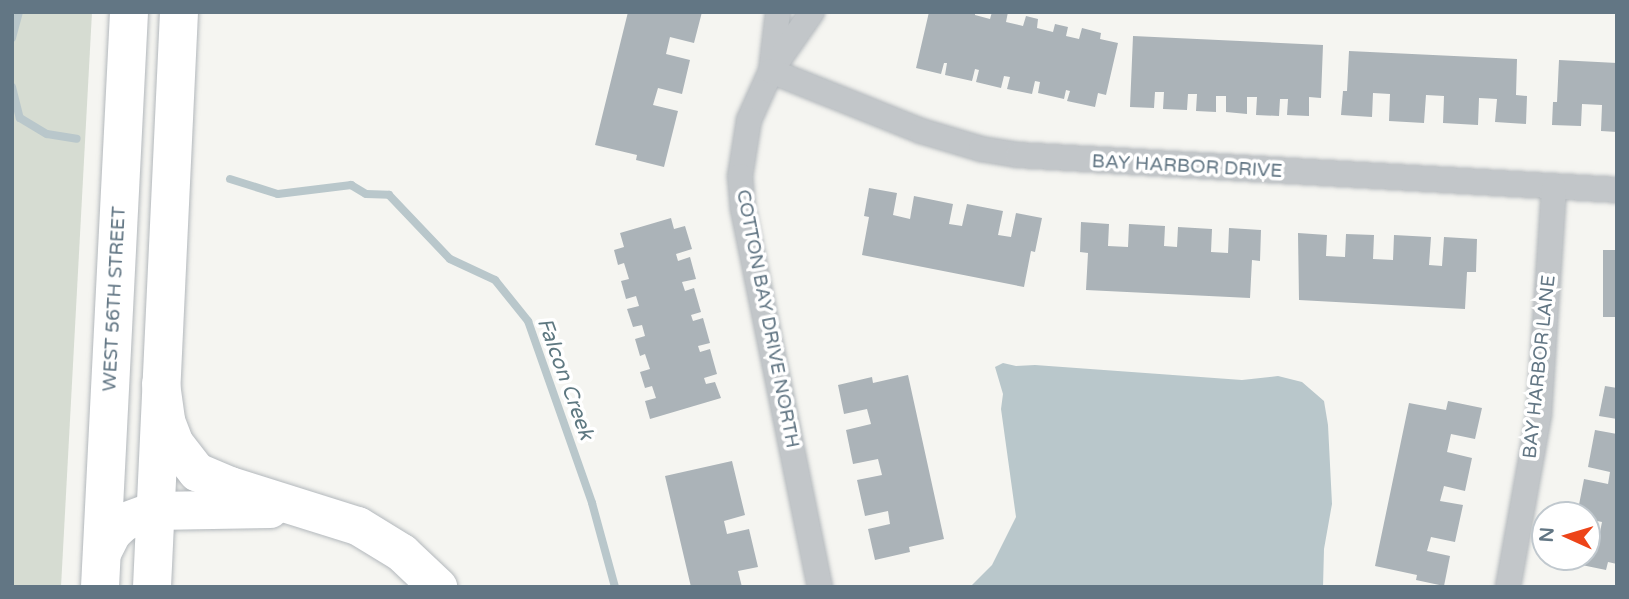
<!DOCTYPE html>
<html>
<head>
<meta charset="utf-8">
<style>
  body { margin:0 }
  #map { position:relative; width:1629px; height:599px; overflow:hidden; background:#f5f5f1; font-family:"Varela Round",sans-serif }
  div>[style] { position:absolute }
  .green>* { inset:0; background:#d6dcd2 }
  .water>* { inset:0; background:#b9c7cb }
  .stream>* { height:8px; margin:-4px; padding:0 4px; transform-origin:4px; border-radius:4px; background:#b9c7cb }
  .building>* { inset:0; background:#abb3b8; transform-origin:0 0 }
  .roads { filter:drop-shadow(0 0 2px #b3b8bc) drop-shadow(0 0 2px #b3b8bc) }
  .minor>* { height:24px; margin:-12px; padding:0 12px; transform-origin:12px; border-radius:12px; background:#c2c6c9 }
  .primary>* { height:38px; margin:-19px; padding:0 19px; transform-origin:19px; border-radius:19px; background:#fff }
  .motorway>* { height:38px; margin:-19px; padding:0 19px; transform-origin:19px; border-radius:19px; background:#fff }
  span { translate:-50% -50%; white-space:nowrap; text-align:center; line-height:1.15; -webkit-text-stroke:7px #fff; paint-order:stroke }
  .street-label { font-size:19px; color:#627684 }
  .water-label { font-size:21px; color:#5e7881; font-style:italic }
  .frame { position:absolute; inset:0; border:14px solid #627684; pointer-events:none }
  .north { position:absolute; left:1531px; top:501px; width:70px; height:70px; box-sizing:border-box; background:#fff; border:2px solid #c0c8ce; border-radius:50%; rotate:274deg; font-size:19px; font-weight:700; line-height:28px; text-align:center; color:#627684 }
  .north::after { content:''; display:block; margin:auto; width:24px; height:32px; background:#ed4419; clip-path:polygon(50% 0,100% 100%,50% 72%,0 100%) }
</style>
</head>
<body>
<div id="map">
  <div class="green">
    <i style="clip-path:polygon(12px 12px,92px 12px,61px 587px,12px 587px)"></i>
  </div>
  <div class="water">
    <i style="clip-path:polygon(1003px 363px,1016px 366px,1035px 365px,1242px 380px,1278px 376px,1302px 382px,1324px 401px,1328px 425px,1332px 504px,1324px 549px,1323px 587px,970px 587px,992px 565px,1016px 517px,1001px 409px,1003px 394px,995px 367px)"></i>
  </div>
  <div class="stream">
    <i style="left:12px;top:38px;width:27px;rotate:-75deg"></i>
    <i style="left:12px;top:87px;width:32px;rotate:76deg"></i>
    <i style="left:20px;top:118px;width:31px;rotate:31deg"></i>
    <i style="left:47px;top:134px;width:30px;rotate:9deg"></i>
    <i style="left:230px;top:179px;width:50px;rotate:17.4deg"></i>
    <i style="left:278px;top:194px;width:74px;rotate:-7deg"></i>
    <i style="left:351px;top:185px;width:17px;rotate:31deg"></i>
    <i style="left:366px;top:194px;width:23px;rotate:2deg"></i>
    <i style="left:389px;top:195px;width:88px;rotate:46.4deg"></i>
    <i style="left:450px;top:259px;width:50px;rotate:25deg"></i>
    <i style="left:495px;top:280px;width:53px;rotate:51.2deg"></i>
    <i style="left:528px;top:321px;width:193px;rotate:70.6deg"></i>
    <i style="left:592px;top:503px;width:87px;rotate:74.7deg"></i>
  </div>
  <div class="building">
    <i style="clip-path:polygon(628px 12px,702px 12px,694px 43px,670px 37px,666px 54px,690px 60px,682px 94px,658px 88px,653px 105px,678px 111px,664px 167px,636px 160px,637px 155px,595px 145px)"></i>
    <i style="clip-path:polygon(929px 12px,975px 12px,975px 15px,990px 19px,992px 12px,1008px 12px,1006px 22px,1023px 26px,1026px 16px,1038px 19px,1037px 28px,1053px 32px,1055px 24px,1068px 27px,1066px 36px,1079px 39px,1082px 28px,1101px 33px,1100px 39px,1118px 43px,1106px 95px,1098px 93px,1095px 107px,1067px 101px,1070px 91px,1066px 90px,1064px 99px,1038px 93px,1040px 82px,1035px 81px,1032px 94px,1007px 89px,1010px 77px,1004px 76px,1001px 88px,976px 82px,979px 70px,975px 69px,972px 81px,945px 75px,947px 63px,944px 63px,941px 74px,916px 68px)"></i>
    <i style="clip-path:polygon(1133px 36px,1323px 45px,1321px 98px,1309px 97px,1309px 116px,1287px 115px,1288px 99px,1280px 99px,1279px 116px,1256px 115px,1257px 97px,1247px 97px,1247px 114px,1226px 112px,1226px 96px,1216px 96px,1216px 112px,1196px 111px,1197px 94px,1188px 94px,1187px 110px,1163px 109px,1164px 92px,1155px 92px,1154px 108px,1130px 107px)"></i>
    <i style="clip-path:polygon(1349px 51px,1517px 59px,1516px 95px,1527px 96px,1526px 124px,1495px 122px,1497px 99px,1479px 98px,1478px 125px,1443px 123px,1444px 96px,1426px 95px,1424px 123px,1389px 121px,1390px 94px,1373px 93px,1372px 117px,1341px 115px,1343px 91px,1347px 91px)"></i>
    <i style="clip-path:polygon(1559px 60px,1617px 63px,1617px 132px,1601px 131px,1602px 105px,1582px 104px,1581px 126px,1552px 125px,1553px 102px,1557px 102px)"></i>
    <i style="clip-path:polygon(869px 188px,897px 193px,893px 215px,910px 219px,914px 196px,953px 204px,949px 224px,962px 226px,967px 204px,1003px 211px,998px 235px,1011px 237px,1016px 213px,1042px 218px,1035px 252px,1031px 251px,1024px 287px,862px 255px,869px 217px,864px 216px)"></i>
    <i style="clip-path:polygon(671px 218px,674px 229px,685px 226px,692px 249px,676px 254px,678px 261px,690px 257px,696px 279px,682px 282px,685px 291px,694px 288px,701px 312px,691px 315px,693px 321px,703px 318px,710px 343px,698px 346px,700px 352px,710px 349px,717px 374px,704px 378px,706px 384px,715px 382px,721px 398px,650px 419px,645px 401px,656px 398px,652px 386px,645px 388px,640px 372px,650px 369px,645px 354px,640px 356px,635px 339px,645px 336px,642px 325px,633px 327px,627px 309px,639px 306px,636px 296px,626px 299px,621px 281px,629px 279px,624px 263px,618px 265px,614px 250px,624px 247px,620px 233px)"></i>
    <i style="clip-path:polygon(1081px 222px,1109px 224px,1108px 246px,1128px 247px,1129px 224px,1165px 226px,1164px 246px,1177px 247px,1178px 227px,1212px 229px,1211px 252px,1228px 253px,1229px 228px,1261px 230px,1260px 261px,1252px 260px,1250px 298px,1086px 290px,1088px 253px,1080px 252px)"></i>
    <i style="clip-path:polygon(1298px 233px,1327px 235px,1326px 256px,1345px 257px,1346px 234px,1374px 235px,1373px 259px,1393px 260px,1394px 235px,1431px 237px,1429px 265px,1442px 266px,1444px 237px,1477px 239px,1476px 272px,1467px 272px,1465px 309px,1299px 300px)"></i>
    <i style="left:1603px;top:250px;width:14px;height:67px"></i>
    <i style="clip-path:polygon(908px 375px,944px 539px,909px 547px,910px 552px,875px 560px,868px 529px,890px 524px,888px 511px,865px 516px,857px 480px,882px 475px,878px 459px,853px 464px,846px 430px,871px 424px,867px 409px,844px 414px,838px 385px,872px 377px,873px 383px)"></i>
    <i style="clip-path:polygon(1605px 386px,1617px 388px,1617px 419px,1599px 416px)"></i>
    <i style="clip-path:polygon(1448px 401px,1482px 408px,1475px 439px,1451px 434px,1447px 452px,1472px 458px,1465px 491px,1444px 486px,1440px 501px,1463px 505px,1455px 542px,1431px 537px,1427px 551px,1450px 556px,1444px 586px,1416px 580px,1417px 575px,1375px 566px,1409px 403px,1446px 410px)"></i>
    <i style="clip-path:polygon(1595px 430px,1617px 434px,1617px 564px,1608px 562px,1606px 570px,1572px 563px,1573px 557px,1587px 557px,1587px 535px,1599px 537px,1602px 522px,1587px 519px,1587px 515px,1577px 515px,1584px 479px,1608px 484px,1610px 472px,1588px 467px)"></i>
    <i style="clip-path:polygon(732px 461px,745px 515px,724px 521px,727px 534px,749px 529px,758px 567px,738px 571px,742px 587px,691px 587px,665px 476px)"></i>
  </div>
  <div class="roads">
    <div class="minor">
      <i style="left:778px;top:12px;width:59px;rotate:96.8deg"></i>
      <i style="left:771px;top:71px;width:54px;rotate:114.2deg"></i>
      <i style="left:749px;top:120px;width:57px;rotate:99.1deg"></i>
      <i style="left:740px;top:176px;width:33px;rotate:85deg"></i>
      <i style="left:743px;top:209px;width:386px;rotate:78.5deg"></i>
      <i style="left:773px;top:68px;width:68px;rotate:-55.1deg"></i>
      <i style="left:771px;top:71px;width:162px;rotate:21.8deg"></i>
      <i style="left:921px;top:131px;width:63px;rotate:16.7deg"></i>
      <i style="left:981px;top:149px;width:37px;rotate:9deg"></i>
      <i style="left:1018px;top:155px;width:600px;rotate:3.34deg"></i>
      <i style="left:1508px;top:587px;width:176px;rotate:-79.8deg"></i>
      <i style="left:1539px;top:414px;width:227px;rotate:-86.2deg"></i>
    </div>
    <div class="primary">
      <i style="left:100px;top:587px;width:576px;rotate:-87.11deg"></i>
      <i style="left:152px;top:587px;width:576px;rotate:-87.31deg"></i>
    </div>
    <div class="motorway">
      <i style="left:161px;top:384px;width:37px;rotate:82deg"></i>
      <i style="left:166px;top:421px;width:25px;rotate:69deg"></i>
      <i style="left:175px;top:444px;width:36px;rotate:52deg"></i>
      <i style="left:197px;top:472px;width:36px;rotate:23deg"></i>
      <i style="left:230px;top:486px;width:134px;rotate:17.4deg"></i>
      <i style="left:358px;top:526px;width:52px;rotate:31.5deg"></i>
      <i style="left:402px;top:553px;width:50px;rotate:43.4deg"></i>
      <i style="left:102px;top:553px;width:22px;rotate:-63deg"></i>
      <i style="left:112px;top:533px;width:16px;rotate:-43deg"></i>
      <i style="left:124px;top:522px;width:33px;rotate:-20deg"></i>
      <i style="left:155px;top:511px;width:115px;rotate:-1deg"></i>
    </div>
  </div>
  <div class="street-label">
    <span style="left:1187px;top:167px;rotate:3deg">BAY HARBOR DRIVE</span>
    <span style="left:115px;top:299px;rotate:-87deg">WEST 56TH STREET</span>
    <span style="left:767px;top:319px;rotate:79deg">COTTON BAY DRIVE NORTH</span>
    <span style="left:1540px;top:367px;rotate:-84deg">BAY HARBOR LANE</span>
  </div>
  <div class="water-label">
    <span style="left:565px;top:379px;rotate:70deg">Falcon Creek</span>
  </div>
  <div class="frame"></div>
  <div class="north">N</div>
</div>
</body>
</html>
